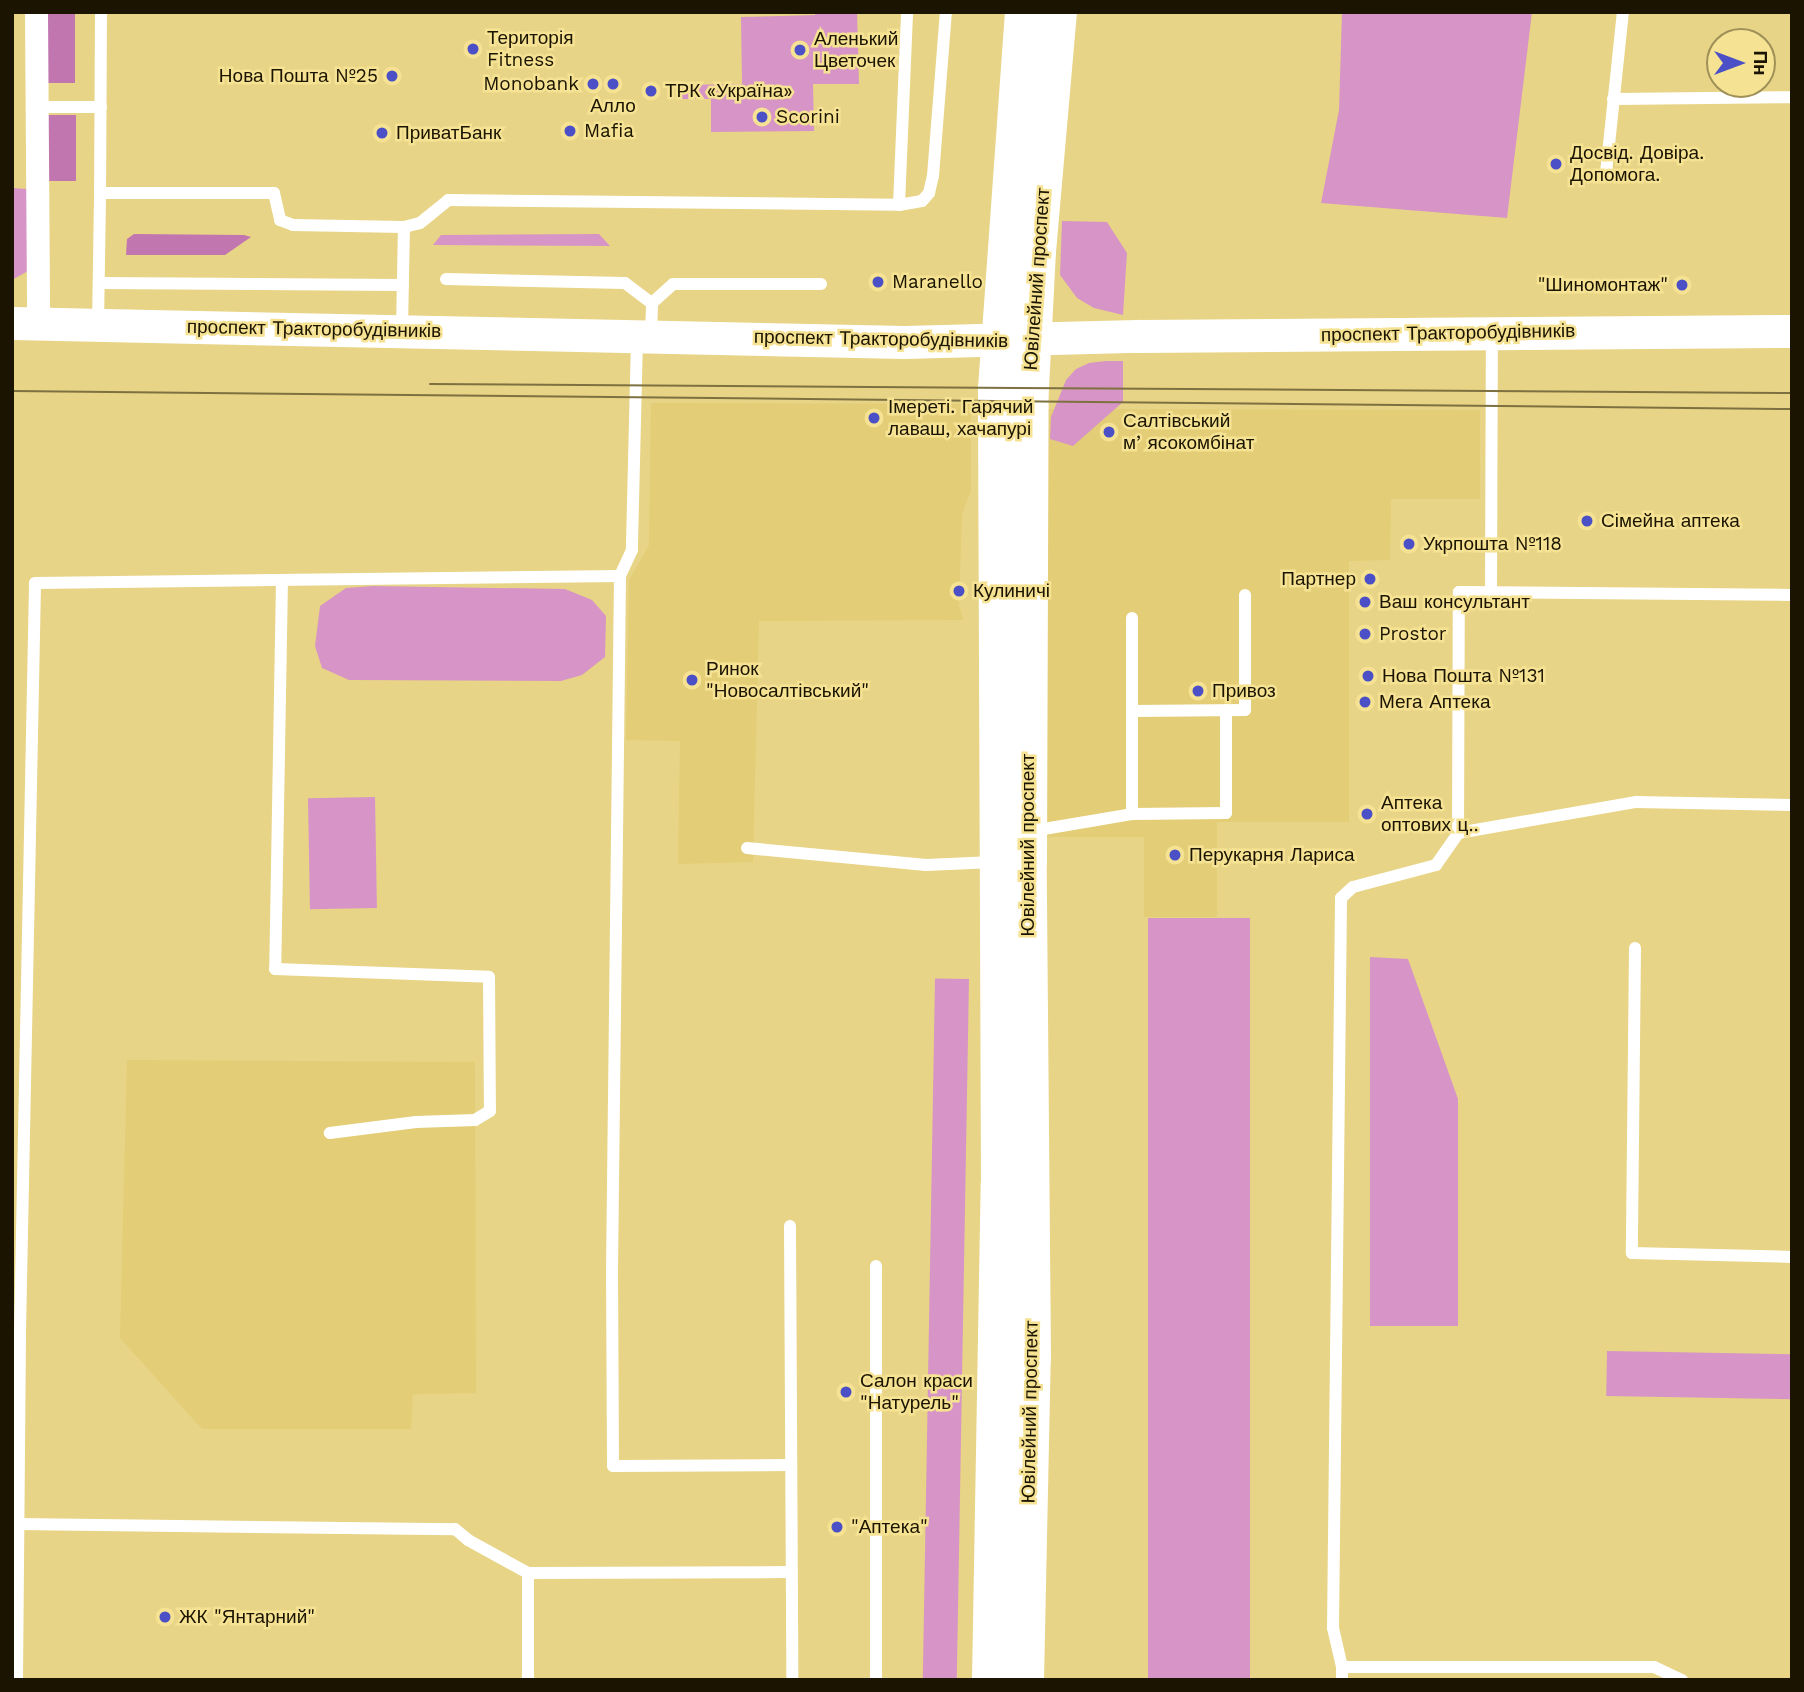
<!DOCTYPE html>
<html>
<head>
<meta charset="utf-8">
<style>
  body { margin:0 }
  #map { position:relative; width:1804px; height:1692px; overflow:hidden; background:#e8d486; font-family:"Work Sans",sans-serif }
  div>[style] { position:absolute }
  .built>* { inset:0; background:#e3cd76 }
  .green>* { inset:0; background:#d695c6; transform-origin:0 0 }
  .forest>* { inset:0; background:#c176b0; transform-origin:0 0 }
  .lane>* { height:12px; margin:-6px; padding:0 6px; transform-origin:6px; border-radius:6px; background:#fff }
  .street>* { height:23px; margin:-11.5px; padding:0 11.5px; transform-origin:11.5px; border-radius:11.5px; background:#fff }
  .secondary>* { height:33px; margin:-16.5px; padding:0 16.5px; transform-origin:16.5px; border-radius:16.5px; background:#fff }
  .primary>* { height:37px; margin:-18.5px; padding:0 18.5px; transform-origin:18.5px; border-radius:18.5px; background:#fff }
  .tram>* { height:2px; margin:-1px; padding:0 1px; transform-origin:1px; border-radius:1px; background:#7e7141 }
  .dots>* { width:19px; height:19px; translate:-50% -50%; box-sizing:border-box; border:4px solid #f6e293; border-radius:50% }
  span { translate:-50% -50%; white-space:nowrap; text-align:center; line-height:1.15; -webkit-text-stroke:5px #f6e293; paint-order:stroke }
  .poi-label { font-size:19px; color:#1a1400 }
  .left { translate:0 -50%; text-align:left }
  .right { translate:-100% -50%; text-align:right }
  .street-label { font-size:19px; color:#1a1400 }
  .frame { position:absolute; inset:0; border:14px solid #1a1400; pointer-events:none }
  .north { position:absolute; left:1706px; top:28px; width:70px; height:70px; box-sizing:border-box; background:#f6e293; border:2px solid #9e9058; border-radius:50%; rotate:90deg; font-size:19px; font-weight:700; line-height:28px; text-align:center; color:#1a1400 }
  .north::after { content:''; display:block; margin:auto; width:24px; height:32px; background:#4b50c6; clip-path:polygon(50% 0,100% 100%,50% 72%,0 100%) }
</style>
</head>
<body>
<div id="map">
  <div class="built">
    <i style="clip-path:polygon(651px 403px,971px 404px,971px 490px,962px 515px,959px 605px,963px 620px,759px 621px,753px 862px,678px 864px,680px 741px,626px 740px,629px 580px,649px 545px)"></i>
    <i style="clip-path:polygon(1047px 409px,1480px 410px,1480px 499px,1391px 499px,1390px 560px,1349px 561px,1349px 822px,1217px 822px,1217px 917px,1144px 917px,1144px 837px,1047px 837px)"></i>
    <i style="clip-path:polygon(127px 1060px,475px 1062px,476px 1393px,413px 1394px,411px 1429px,202px 1429px,120px 1338px)"></i>
  </div>
  <div class="green">
    <i style="clip-path:polygon(815px 12px,857px 12px,859px 84px,813px 84px,814px 131px,711px 132px,711px 99px,682px 99px,682px 85px,742px 84px,741px 17px,815px 15px)"></i>
    <i style="clip-path:polygon(1342px 12px,1532px 12px,1507px 218px,1321px 203px,1339px 110px)"></i>
    <i style="clip-path:polygon(12px 188px,27px 189px,28px 271px,12px 280px)"></i>
    <i style="clip-path:polygon(1062px 221px,1107px 222px,1127px 253px,1123px 315px,1094px 308px,1077px 298px,1060px 275px)"></i>
    <i style="clip-path:polygon(599px 234px,610px 246px,433px 245px,441px 235px)"></i>
    <i style="clip-path:polygon(1106px 361px,1123px 361px,1123px 402px,1073px 446px,1050px 439px,1051px 417px,1066px 380px,1076px 369px,1089px 363px)"></i>
    <i style="clip-path:polygon(373px 586px,565px 589px,592px 600px,606px 616px,605px 657px,582px 675px,561px 681px,349px 680px,322px 668px,315px 646px,320px 606px,346px 588px)"></i>
    <i style="left:375px;top:797px;width:111px;height:67px;rotate:89deg"></i>
    <i style="left:1250px;top:918px;width:762px;height:102px;rotate:90deg"></i>
    <i style="clip-path:polygon(1370px 957px,1408px 959px,1458px 1099px,1458px 1326px,1370px 1326px)"></i>
    <i style="left:969px;top:979px;width:701px;height:34px;rotate:91deg"></i>
    <i style="left:1607px;top:1351px;width:185px;height:45px;rotate:1deg"></i>
  </div>
  <div class="forest">
    <i style="left:46px;top:12px;width:29px;height:71px"></i>
    <i style="left:45px;top:115px;width:31px;height:66px"></i>
    <i style="clip-path:polygon(134px 234px,244px 235px,251px 237px,225px 255px,126px 255px,127px 239px)"></i>
  </div>
  <div class="lane">
    <i style="left:101px;top:12px;width:181px;rotate:90.3deg"></i>
    <i style="left:100px;top:193px;width:174px"></i>
    <i style="left:274px;top:193px;width:28px;rotate:77deg"></i>
    <i style="left:280px;top:220px;width:14px;rotate:21deg"></i>
    <i style="left:293px;top:225px;width:111px;rotate:1deg"></i>
    <i style="left:1613px;top:99px;width:179px;rotate:-0.6deg"></i>
    <i style="left:37px;top:107px;width:64px"></i>
    <i style="left:1606px;top:173px;width:162px;rotate:-84deg"></i>
    <i style="left:899px;top:205px;width:193px;rotate:-87.6deg"></i>
    <i style="left:446px;top:279px;width:179px;rotate:1.3deg"></i>
    <i style="left:625px;top:283px;width:34px;rotate:37deg"></i>
    <i style="left:99px;top:283px;width:304px;rotate:0.4deg"></i>
    <i style="left:98px;top:325px;width:132px;rotate:-89.1deg"></i>
    <i style="left:402px;top:329px;width:102px;rotate:-88.9deg"></i>
    <i style="left:404px;top:227px;width:16px;rotate:-14deg"></i>
    <i style="left:420px;top:223px;width:36px;rotate:-39deg"></i>
    <i style="left:448px;top:200px;width:451px;rotate:0.6deg"></i>
    <i style="left:899px;top:205px;width:23px;rotate:-10deg"></i>
    <i style="left:922px;top:201px;width:11px;rotate:-49deg"></i>
    <i style="left:929px;top:193px;width:17px;rotate:-77deg"></i>
    <i style="left:933px;top:176px;width:165px;rotate:-85.5deg"></i>
    <i style="left:651px;top:335px;width:32px;rotate:-88deg"></i>
    <i style="left:652px;top:303px;width:28px;rotate:-42deg"></i>
    <i style="left:673px;top:284px;width:148px"></i>
    <i style="left:637px;top:339px;width:211px;rotate:91.4deg"></i>
    <i style="left:632px;top:550px;width:29px;rotate:115deg"></i>
    <i style="left:620px;top:576px;width:695px;rotate:90.66deg"></i>
    <i style="left:612px;top:1271px;width:195px;rotate:89.7deg"></i>
    <i style="left:613px;top:1466px;width:176px;rotate:-0.3deg"></i>
    <i style="left:282px;top:580px;width:389px;rotate:91deg"></i>
    <i style="left:275px;top:969px;width:214px;rotate:2.1deg"></i>
    <i style="left:489px;top:977px;width:134px;rotate:89.6deg"></i>
    <i style="left:490px;top:1111px;width:17px;rotate:149deg"></i>
    <i style="left:475px;top:1120px;width:59px;rotate:178.1deg"></i>
    <i style="left:416px;top:1122px;width:87px;rotate:172.7deg"></i>
    <i style="left:1491px;top:592px;width:259px;rotate:-89.8deg"></i>
    <i style="left:1132px;top:711px;width:113px;rotate:-0.5deg"></i>
    <i style="left:1245px;top:710px;width:115px;rotate:-90deg"></i>
    <i style="left:1132px;top:814px;width:196px;rotate:-90deg"></i>
    <i style="left:1032px;top:831px;width:101px;rotate:-9.6deg"></i>
    <i style="left:1132px;top:814px;width:94px;rotate:-0.6deg"></i>
    <i style="left:1226px;top:813px;width:103px;rotate:-90deg"></i>
    <i style="left:1458px;top:833px;width:181px;rotate:-9.9deg"></i>
    <i style="left:1636px;top:802px;width:156px;rotate:1.1deg"></i>
    <i style="left:747px;top:848px;width:180px;rotate:5.4deg"></i>
    <i style="left:926px;top:865px;width:68px;rotate:-2.5deg"></i>
    <i style="left:1635px;top:948px;width:305px;rotate:90.6deg"></i>
    <i style="left:1632px;top:1253px;width:160px;rotate:1.4deg"></i>
    <i style="left:790px;top:1226px;width:454px;rotate:89.7deg"></i>
    <i style="left:18px;top:1524px;width:437px;rotate:0.7deg"></i>
    <i style="left:455px;top:1529px;width:17px;rotate:40deg"></i>
    <i style="left:468px;top:1540px;width:68px;rotate:28.8deg"></i>
    <i style="left:528px;top:1573px;width:107px;rotate:90deg"></i>
    <i style="left:528px;top:1573px;width:262px;rotate:-0.2deg"></i>
    <i style="left:1342px;top:1667px;width:312px"></i>
    <i style="left:1654px;top:1667px;width:31px;rotate:25deg"></i>
    <i style="left:17px;top:1680px;width:348px;rotate:-89.5deg"></i>
    <i style="left:20px;top:1332px;width:749px;rotate:-88.85deg"></i>
    <i style="left:35px;top:583px;width:585px;rotate:-0.69deg"></i>
    <i style="left:876px;top:1680px;width:414px;rotate:-90deg"></i>
    <i style="left:1342px;top:1680px;width:13px;rotate:-90deg"></i>
    <i style="left:1342px;top:1667px;width:40px;rotate:-103deg"></i>
    <i style="left:1333px;top:1628px;width:730px;rotate:-89.37deg"></i>
    <i style="left:1341px;top:898px;width:16px;rotate:-43deg"></i>
    <i style="left:1353px;top:887px;width:86px;rotate:-14.8deg"></i>
    <i style="left:1436px;top:865px;width:39px;rotate:-55deg"></i>
    <i style="left:1458px;top:833px;width:241px;rotate:-89.8deg"></i>
    <i style="left:1459px;top:592px;width:333px;rotate:0.5deg"></i>
  </div>
  <div class="street">
    <i style="left:36px;top:12px;width:312px;rotate:89.6deg"></i>
  </div>
  <div class="secondary">
    <i style="left:12px;top:323px;width:892px;rotate:1.22deg"></i>
    <i style="left:904px;top:342px;width:234px;rotate:-1.5deg"></i>
    <i style="left:1138px;top:336px;width:654px;rotate:-0.44deg"></i>
  </div>
  <div class="primary">
    <i style="left:990px;top:1680px;width:496px;rotate:-89deg"></i>
    <i style="left:999px;top:1184px;width:796px;rotate:-90.22deg"></i>
    <i style="left:996px;top:388px;width:377px;rotate:-85.9deg"></i>
    <i style="left:1025px;top:1680px;width:322px;rotate:-88.8deg"></i>
    <i style="left:1032px;top:1358px;width:497px;rotate:-90.5deg"></i>
    <i style="left:1028px;top:861px;width:473px;rotate:-89.8deg"></i>
    <i style="left:1030px;top:388px;width:137px;rotate:-87.1deg"></i>
    <i style="left:1037px;top:251px;width:240px;rotate:-85deg"></i>
  </div>
  <div class="tram">
    <i style="left:430px;top:384px;width:1362px;rotate:0.38deg"></i>
    <i style="left:12px;top:391px;width:1780px;rotate:0.58deg"></i>
  </div>
  <div class="dots">
    <i style="left:473px;top:49px;background:#4b50c6"></i>
    <i style="left:800px;top:50px;background:#4b50c6"></i>
    <i style="left:392px;top:76px;background:#4b50c6"></i>
    <i style="left:593px;top:84px;background:#4b50c6"></i>
    <i style="left:613px;top:84px;background:#4b50c6"></i>
    <i style="left:651px;top:91px;background:#4b50c6"></i>
    <i style="left:762px;top:117px;background:#4b50c6"></i>
    <i style="left:570px;top:131px;background:#4b50c6"></i>
    <i style="left:382px;top:133px;background:#4b50c6"></i>
    <i style="left:1556px;top:164px;background:#4b50c6"></i>
    <i style="left:878px;top:282px;background:#4b50c6"></i>
    <i style="left:1682px;top:285px;background:#4b50c6"></i>
    <i style="left:874px;top:418px;background:#4b50c6"></i>
    <i style="left:1109px;top:432px;background:#4b50c6"></i>
    <i style="left:1587px;top:521px;background:#4b50c6"></i>
    <i style="left:1409px;top:544px;background:#4b50c6"></i>
    <i style="left:1370px;top:579px;background:#4b50c6"></i>
    <i style="left:959px;top:591px;background:#4b50c6"></i>
    <i style="left:1365px;top:602px;background:#4b50c6"></i>
    <i style="left:1365px;top:634px;background:#4b50c6"></i>
    <i style="left:1368px;top:676px;background:#4b50c6"></i>
    <i style="left:692px;top:680px;background:#4b50c6"></i>
    <i style="left:1198px;top:691px;background:#4b50c6"></i>
    <i style="left:1365px;top:702px;background:#4b50c6"></i>
    <i style="left:1367px;top:814px;background:#4b50c6"></i>
    <i style="left:1175px;top:855px;background:#4b50c6"></i>
    <i style="left:846px;top:1392px;background:#4b50c6"></i>
    <i style="left:837px;top:1527px;background:#4b50c6"></i>
    <i style="left:165px;top:1617px;background:#4b50c6"></i>
  </div>
  <div class="poi-label">
    <span class="left" style="left:487px;top:49px">Територія<br>Fitness</span>
    <span class="left" style="left:814px;top:50px">Аленький<br>Цветочек</span>
    <span class="right" style="left:378px;top:76px">Нова Пошта №25</span>
    <span class="right" style="left:579px;top:84px">Monobank</span>
    <span class="left" style="left:665px;top:91px">ТРК «Україна»</span>
    <span style="left:613px;top:106px">Алло</span>
    <span class="left" style="left:776px;top:117px">Scorini</span>
    <span class="left" style="left:584px;top:131px">Mafia</span>
    <span class="left" style="left:396px;top:133px">ПриватБанк</span>
    <span class="left" style="left:1570px;top:164px">Досвід. Довіра.<br>Допомога.</span>
    <span class="left" style="left:892px;top:282px">Maranello</span>
    <span class="right" style="left:1668px;top:285px">"Шиномонтаж"</span>
    <span class="left" style="left:888px;top:418px">Імереті. Гарячий<br>лаваш, хачапурі</span>
    <span class="left" style="left:1123px;top:432px">Салтівський<br>мʼясокомбінат</span>
    <span class="left" style="left:1601px;top:521px">Сімейна аптека</span>
    <span class="left" style="left:1423px;top:544px">Укрпошта №118</span>
    <span class="right" style="left:1356px;top:579px">Партнер</span>
    <span class="left" style="left:973px;top:591px">Кулиничі</span>
    <span class="left" style="left:1379px;top:602px">Ваш консультант</span>
    <span class="left" style="left:1379px;top:634px">Prostor</span>
    <span class="left" style="left:706px;top:680px">Ринок<br>"Новосалтівський"</span>
    <span class="left" style="left:1382px;top:676px">Нова Пошта №131</span>
    <span class="left" style="left:1212px;top:691px">Привоз</span>
    <span class="left" style="left:1379px;top:702px">Мега Аптека</span>
    <span class="left" style="left:1381px;top:814px">Аптека<br>оптових ц‥</span>
    <span class="left" style="left:1189px;top:855px">Перукарня Лариса</span>
    <span class="left" style="left:860px;top:1392px">Салон краси<br>"Натурель"</span>
    <span class="left" style="left:851px;top:1527px">"Аптека"</span>
    <span class="left" style="left:179px;top:1617px">ЖК "Янтарний"</span>
  </div>
  <div class="street-label">
    <span style="left:1037px;top:279px;rotate:-86deg">Ювілейний проспект</span>
    <span style="left:314px;top:329px;rotate:1deg">проспект Тракторобудівників</span>
    <span style="left:1448px;top:333px;rotate:-1deg">проспект Тракторобудівників</span>
    <span style="left:881px;top:339px;rotate:1deg">проспект Тракторобудівників</span>
    <span style="left:1028px;top:845px;rotate:-90deg">Ювілейний проспект</span>
    <span style="left:1030px;top:1412px;rotate:-89deg">Ювілейний проспект</span>
  </div>
  <div class="frame"></div>
  <div class="north">Пн</div>
</div>
</body>
</html>
